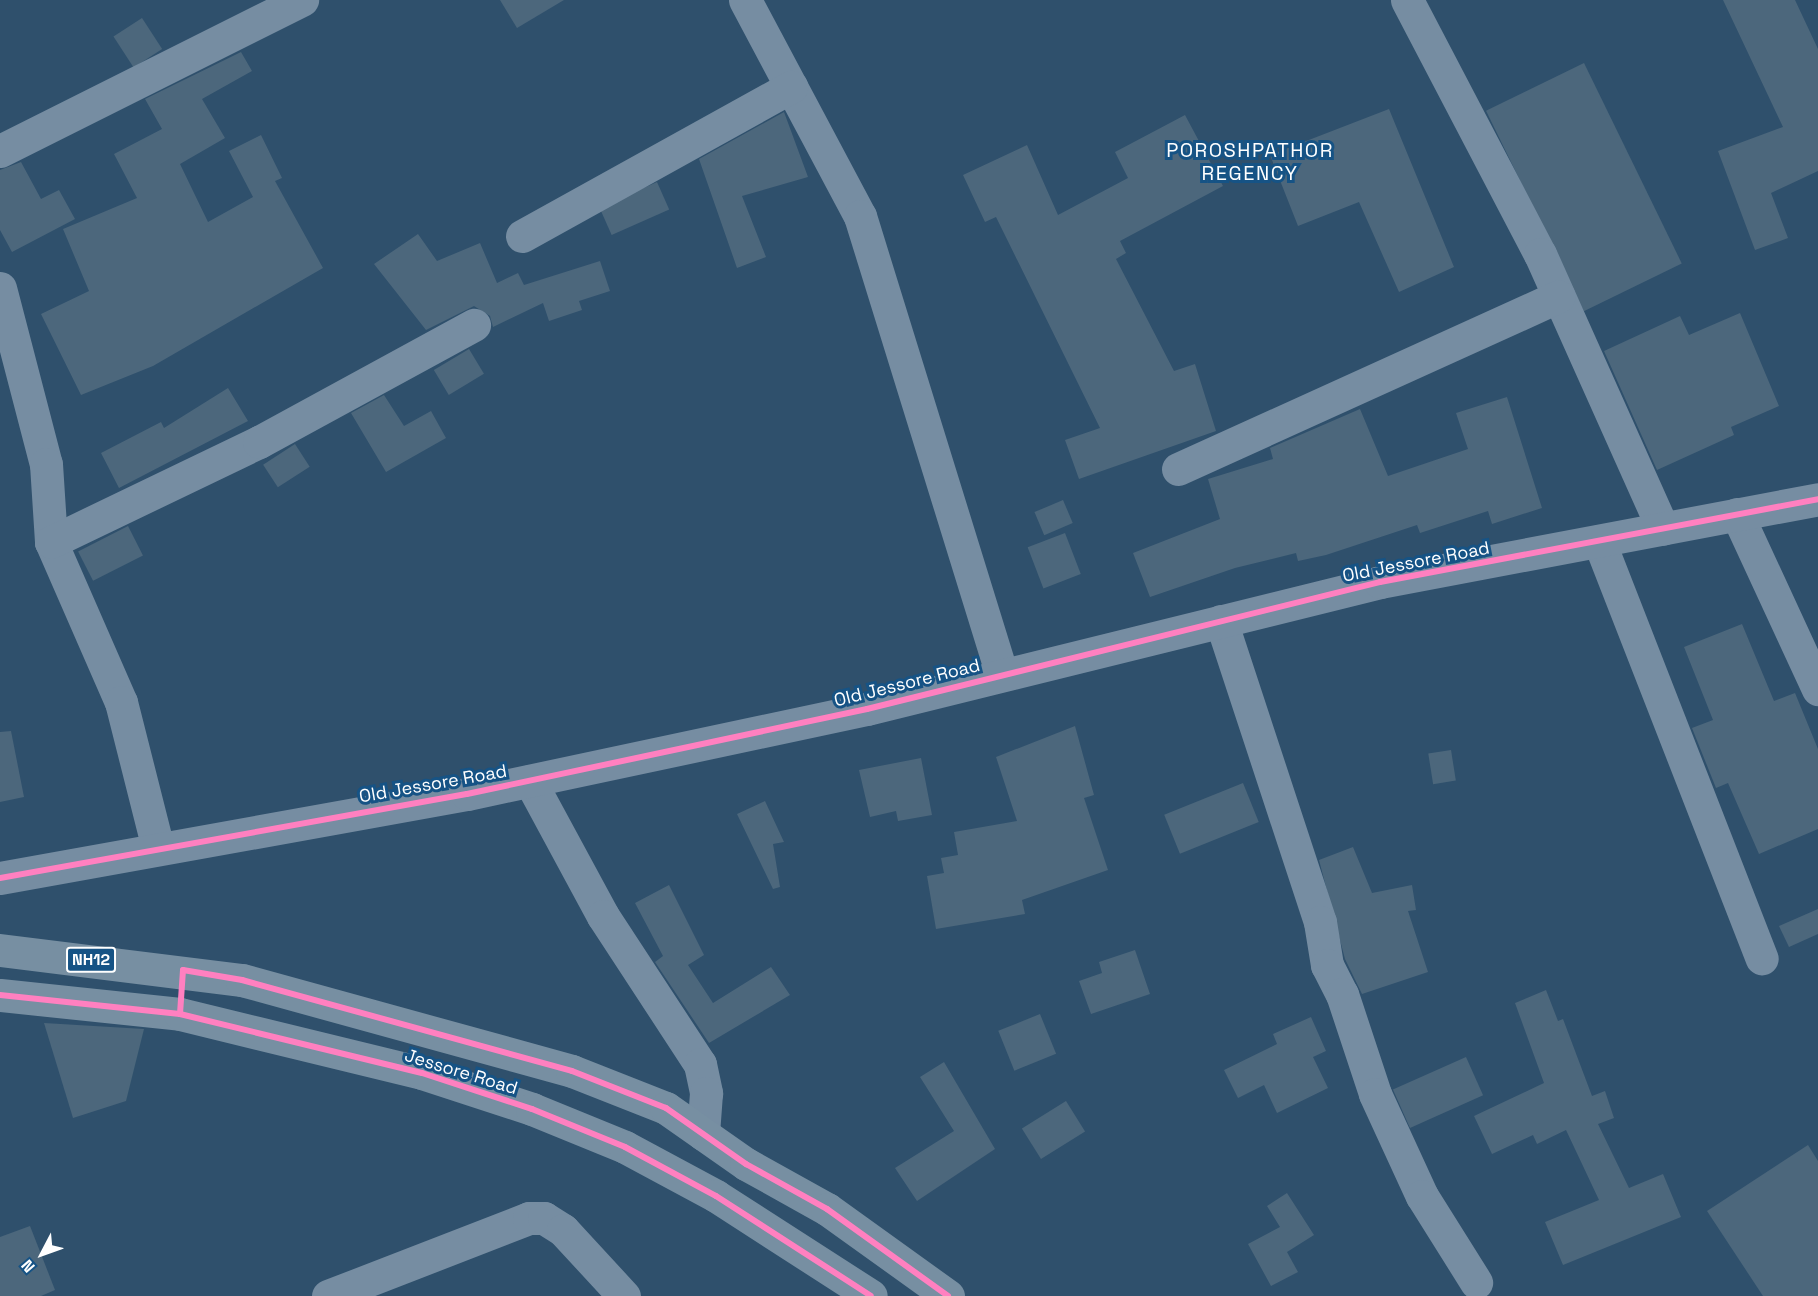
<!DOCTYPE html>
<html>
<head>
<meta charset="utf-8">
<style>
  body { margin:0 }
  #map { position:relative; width:1818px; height:1296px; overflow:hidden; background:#2f506c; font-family:"Space Grotesk",sans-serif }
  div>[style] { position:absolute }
  .building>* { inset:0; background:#4c677c; transform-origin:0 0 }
  .minor>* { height:33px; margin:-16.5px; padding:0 16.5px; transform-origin:16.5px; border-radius:16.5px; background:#768da2 }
  .highway>* { height:33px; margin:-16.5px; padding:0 16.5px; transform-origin:16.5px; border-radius:16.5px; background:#778fa2 }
  .cycleway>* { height:6px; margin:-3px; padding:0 3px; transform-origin:3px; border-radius:3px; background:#ff80c0 }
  span { translate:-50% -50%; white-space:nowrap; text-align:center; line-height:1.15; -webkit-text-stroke:6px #165385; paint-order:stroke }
  .shield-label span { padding:2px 4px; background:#165385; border:2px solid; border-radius:4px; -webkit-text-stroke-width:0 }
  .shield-label { font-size:16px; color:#fff; font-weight:700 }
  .street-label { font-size:18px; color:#fff }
  .neighbourhood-label { font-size:20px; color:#fff; letter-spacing:1.5px }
  .north { position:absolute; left:12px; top:1224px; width:60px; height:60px; -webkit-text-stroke:4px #165385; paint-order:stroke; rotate:229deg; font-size:16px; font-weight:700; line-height:24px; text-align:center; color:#fff }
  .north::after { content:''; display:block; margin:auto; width:21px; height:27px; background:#fff; clip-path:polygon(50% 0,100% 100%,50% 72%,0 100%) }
</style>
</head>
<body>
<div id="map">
  <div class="building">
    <i style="clip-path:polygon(500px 0,564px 0,517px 28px)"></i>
    <i style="clip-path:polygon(1723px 0,1795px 0,1818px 49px,1818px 171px,1771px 193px,1788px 238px,1755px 250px,1718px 151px,1783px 127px)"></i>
    <i style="left:142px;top:18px;width:37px;height:34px;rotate:57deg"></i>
    <i style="clip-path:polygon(241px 52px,252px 71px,202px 99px,225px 138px,180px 164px,208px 222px,253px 197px,229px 151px,261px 135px,282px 178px,275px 181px,323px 268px,153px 366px,81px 395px,41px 314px,89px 291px,63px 229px,137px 198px,114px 154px,162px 129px,145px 99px)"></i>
    <i style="left:1584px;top:63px;width:223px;height:109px;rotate:64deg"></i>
    <i style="clip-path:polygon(1389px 109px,1454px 267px,1399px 292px,1359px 202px,1298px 226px,1270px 155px)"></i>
    <i style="clip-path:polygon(784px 112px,808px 177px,742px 196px,766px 257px,737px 268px,699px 159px)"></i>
    <i style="clip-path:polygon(1185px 115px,1223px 186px,1120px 241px,1126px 253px,1116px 259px,1174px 371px,1195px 364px,1216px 431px,1079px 479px,1065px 440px,1100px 428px,996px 217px,985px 222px,963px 175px,1027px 145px,1058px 215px,1128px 178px,1115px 152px)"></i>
    <i style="clip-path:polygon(21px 162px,41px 199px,59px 190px,75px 219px,12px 252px,0 230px,0 170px)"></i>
    <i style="left:657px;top:182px;width:30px;height:63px;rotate:66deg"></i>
    <i style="clip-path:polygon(418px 234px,437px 261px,480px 243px,497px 283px,518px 273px,524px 285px,600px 261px,610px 291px,579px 301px,582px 310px,549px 321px,543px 303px,493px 327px,490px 316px,474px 306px,426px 330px,374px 264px)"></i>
    <i style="clip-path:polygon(1740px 313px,1779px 406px,1731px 427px,1734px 435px,1657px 470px,1604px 351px,1680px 316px,1689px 335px)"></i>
    <i style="left:469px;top:349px;width:29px;height:41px;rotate:59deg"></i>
    <i style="clip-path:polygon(228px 388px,248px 421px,119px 488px,101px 453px,161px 422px,164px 428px)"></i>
    <i style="clip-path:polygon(384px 395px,404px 426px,431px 411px,446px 438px,386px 472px,351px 413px)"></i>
    <i style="clip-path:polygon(1507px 397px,1542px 508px,1492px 524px,1488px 511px,1420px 533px,1417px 525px,1326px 555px,1298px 561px,1296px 553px,1235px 568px,1150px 597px,1133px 553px,1220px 519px,1208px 479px,1273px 459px,1270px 448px,1360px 409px,1388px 476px,1468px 449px,1456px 413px)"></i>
    <i style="left:295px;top:444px;width:27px;height:38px;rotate:57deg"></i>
    <i style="left:1063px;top:500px;width:25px;height:31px;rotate:67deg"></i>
    <i style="left:128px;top:526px;width:33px;height:56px;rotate:63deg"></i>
    <i style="left:1065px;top:533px;width:44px;height:40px;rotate:69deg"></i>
    <i style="clip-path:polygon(1742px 624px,1774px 701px,1795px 693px,1818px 749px,1818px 829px,1759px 854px,1728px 783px,1716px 788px,1692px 728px,1713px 720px,1684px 647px)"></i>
    <i style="clip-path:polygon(1075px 726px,1094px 795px,1084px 798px,1108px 870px,1022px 900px,1025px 914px,936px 929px,927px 876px,944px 873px,941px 858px,958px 855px,954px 832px,1017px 821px,996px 757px)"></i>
    <i style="clip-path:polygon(11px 731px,24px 797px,0 802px,0 732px)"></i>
    <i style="left:1451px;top:750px;width:31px;height:23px;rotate:81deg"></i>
    <i style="clip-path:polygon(921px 758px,932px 815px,898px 821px,896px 811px,870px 817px,859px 770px)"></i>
    <i style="left:1243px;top:783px;width:42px;height:85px;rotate:68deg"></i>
    <i style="clip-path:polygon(765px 801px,784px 842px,773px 844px,780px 887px,773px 889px,737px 814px)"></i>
    <i style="clip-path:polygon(1353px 847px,1372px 893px,1412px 885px,1416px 910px,1408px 911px,1428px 972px,1362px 994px,1345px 959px,1319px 860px)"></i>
    <i style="clip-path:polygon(669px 885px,704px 955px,688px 965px,713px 1003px,771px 967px,790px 995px,709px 1043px,655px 962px,663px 956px,635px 903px)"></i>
    <i style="clip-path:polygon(1818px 909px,1818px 934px,1789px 947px,1779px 926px)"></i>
    <i style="clip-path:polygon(1135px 950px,1150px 994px,1091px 1014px,1079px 981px,1102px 973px,1099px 962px)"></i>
    <i style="clip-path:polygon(1546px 990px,1558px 1021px,1563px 1019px,1592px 1096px,1605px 1091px,1614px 1118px,1598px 1124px,1629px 1188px,1663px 1174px,1681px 1217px,1563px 1265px,1545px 1222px,1599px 1200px,1566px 1130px,1537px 1144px,1533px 1135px,1492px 1154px,1474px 1116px,1544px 1083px,1515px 1003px)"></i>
    <i style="left:1040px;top:1014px;width:43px;height:45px;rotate:68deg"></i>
    <i style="clip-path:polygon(1311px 1017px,1326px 1051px,1313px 1057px,1328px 1088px,1277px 1113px,1264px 1085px,1238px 1098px,1224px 1070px,1277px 1044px,1273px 1034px)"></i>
    <i style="clip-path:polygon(44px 1023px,144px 1029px,126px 1101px,73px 1118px)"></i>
    <i style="left:1466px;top:1057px;width:42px;height:80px;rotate:66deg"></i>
    <i style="clip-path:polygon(944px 1062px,995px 1149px,917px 1201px,895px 1168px,954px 1131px,920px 1077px)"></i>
    <i style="left:1066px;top:1101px;width:36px;height:52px;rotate:58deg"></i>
    <i style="clip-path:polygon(1808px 1145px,1818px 1161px,1818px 1296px,1763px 1296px,1707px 1211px)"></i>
    <i style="clip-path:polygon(1287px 1193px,1314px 1235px,1287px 1252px,1298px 1272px,1271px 1286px,1248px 1244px,1280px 1227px,1267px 1206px)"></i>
    <i style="clip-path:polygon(30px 1226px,55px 1290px,41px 1296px,0 1296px,0 1237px)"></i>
  </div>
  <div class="minor">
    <i style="left:745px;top:0;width:245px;rotate:62deg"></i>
    <i style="left:860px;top:216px;width:480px;rotate:72.8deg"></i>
    <i style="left:1407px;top:0;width:287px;rotate:62.4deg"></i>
    <i style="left:1540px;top:254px;width:301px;rotate:65.9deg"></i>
    <i style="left:0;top:151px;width:338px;rotate:-26.6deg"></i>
    <i style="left:522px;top:236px;width:308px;rotate:-29deg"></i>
    <i style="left:0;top:288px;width:182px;rotate:75.4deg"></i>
    <i style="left:46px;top:464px;width:78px;rotate:86.3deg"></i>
    <i style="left:51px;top:542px;width:175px;rotate:66.4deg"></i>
    <i style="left:121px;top:702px;width:151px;rotate:75.8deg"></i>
    <i style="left:1178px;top:469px;width:418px;rotate:-24.4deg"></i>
    <i style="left:1737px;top:514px;width:193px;rotate:65.2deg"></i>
    <i style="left:1599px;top:541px;width:448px;rotate:68.7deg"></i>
    <i style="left:51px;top:542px;width:231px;rotate:-25.7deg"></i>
    <i style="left:259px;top:442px;width:245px;rotate:-28.6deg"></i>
    <i style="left:1221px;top:621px;width:317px;rotate:71.8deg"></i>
    <i style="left:1320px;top:922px;width:44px;rotate:80.8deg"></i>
    <i style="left:1327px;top:965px;width:33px;rotate:63deg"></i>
    <i style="left:1342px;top:994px;width:105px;rotate:71.7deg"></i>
    <i style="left:1375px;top:1094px;width:112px;rotate:65.3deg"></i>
    <i style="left:1422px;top:1196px;width:102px;rotate:57.9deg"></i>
    <i style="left:530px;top:781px;width:153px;rotate:61.6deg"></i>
    <i style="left:603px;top:916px;width:177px;rotate:56.8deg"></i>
    <i style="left:700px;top:1064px;width:30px;rotate:78deg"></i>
    <i style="left:706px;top:1093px;width:41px;rotate:94.2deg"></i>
    <i style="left:0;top:878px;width:474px;rotate:-10.2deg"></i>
    <i style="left:467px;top:794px;width:409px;rotate:-12deg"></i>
    <i style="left:867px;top:709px;width:528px;rotate:-13.9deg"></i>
    <i style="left:1380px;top:582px;width:446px;rotate:-10.7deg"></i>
    <i style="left:328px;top:1296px;width:216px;rotate:-21.2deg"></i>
    <i style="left:529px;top:1218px;width:15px"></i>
    <i style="left:544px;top:1218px;width:22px;rotate:32deg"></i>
    <i style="left:563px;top:1230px;width:90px;rotate:47.3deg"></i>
  </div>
  <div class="highway">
    <i style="left:0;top:950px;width:244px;rotate:7.1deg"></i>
    <i style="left:242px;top:980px;width:342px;rotate:15.4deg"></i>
    <i style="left:572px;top:1071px;width:101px;rotate:21.5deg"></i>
    <i style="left:666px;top:1108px;width:98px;rotate:35deg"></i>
    <i style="left:746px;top:1164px;width:93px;rotate:29.1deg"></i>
    <i style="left:827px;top:1209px;width:149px;rotate:35.7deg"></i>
    <i style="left:0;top:995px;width:181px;rotate:6deg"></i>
    <i style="left:180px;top:1014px;width:249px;rotate:13.7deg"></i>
    <i style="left:422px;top:1073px;width:116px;rotate:18.1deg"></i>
    <i style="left:532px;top:1109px;width:100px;rotate:22.2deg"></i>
    <i style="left:625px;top:1147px;width:103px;rotate:28.3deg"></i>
    <i style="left:716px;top:1196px;width:184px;rotate:32.8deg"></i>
  </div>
  <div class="cycleway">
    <i style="left:0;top:878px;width:474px;rotate:-10.2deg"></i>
    <i style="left:467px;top:794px;width:409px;rotate:-12deg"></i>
    <i style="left:867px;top:709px;width:528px;rotate:-13.9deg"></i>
    <i style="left:1380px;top:582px;width:446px;rotate:-10.7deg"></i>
    <i style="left:0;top:995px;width:181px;rotate:6deg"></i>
    <i style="left:180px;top:1014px;width:249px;rotate:13.7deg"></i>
    <i style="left:422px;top:1073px;width:116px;rotate:18.1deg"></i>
    <i style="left:532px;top:1109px;width:100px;rotate:22.2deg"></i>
    <i style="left:625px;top:1147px;width:103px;rotate:28.3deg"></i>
    <i style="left:716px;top:1196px;width:184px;rotate:32.8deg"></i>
    <i style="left:180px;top:1014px;width:44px;rotate:-86.1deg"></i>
    <i style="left:183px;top:970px;width:60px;rotate:9.6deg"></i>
    <i style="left:242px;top:980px;width:342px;rotate:15.4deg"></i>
    <i style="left:572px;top:1071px;width:101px;rotate:21.5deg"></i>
    <i style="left:666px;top:1108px;width:98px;rotate:35deg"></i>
    <i style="left:746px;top:1164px;width:93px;rotate:29.1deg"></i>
    <i style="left:827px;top:1209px;width:149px;rotate:35.7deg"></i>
  </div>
  <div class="shield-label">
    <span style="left:91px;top:960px">NH12</span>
  </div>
  <div class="street-label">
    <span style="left:1416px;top:562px;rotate:-11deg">Old Jessore Road</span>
    <span style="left:907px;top:683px;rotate:-14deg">Old Jessore Road</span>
    <span style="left:433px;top:784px;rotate:-10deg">Old Jessore Road</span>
    <span style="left:461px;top:1072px;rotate:17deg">Jessore Road</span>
  </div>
  <div class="neighbourhood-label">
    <span style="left:1250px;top:162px">POROSHPATHOR<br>REGENCY</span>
  </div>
  <div class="north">N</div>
</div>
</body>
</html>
